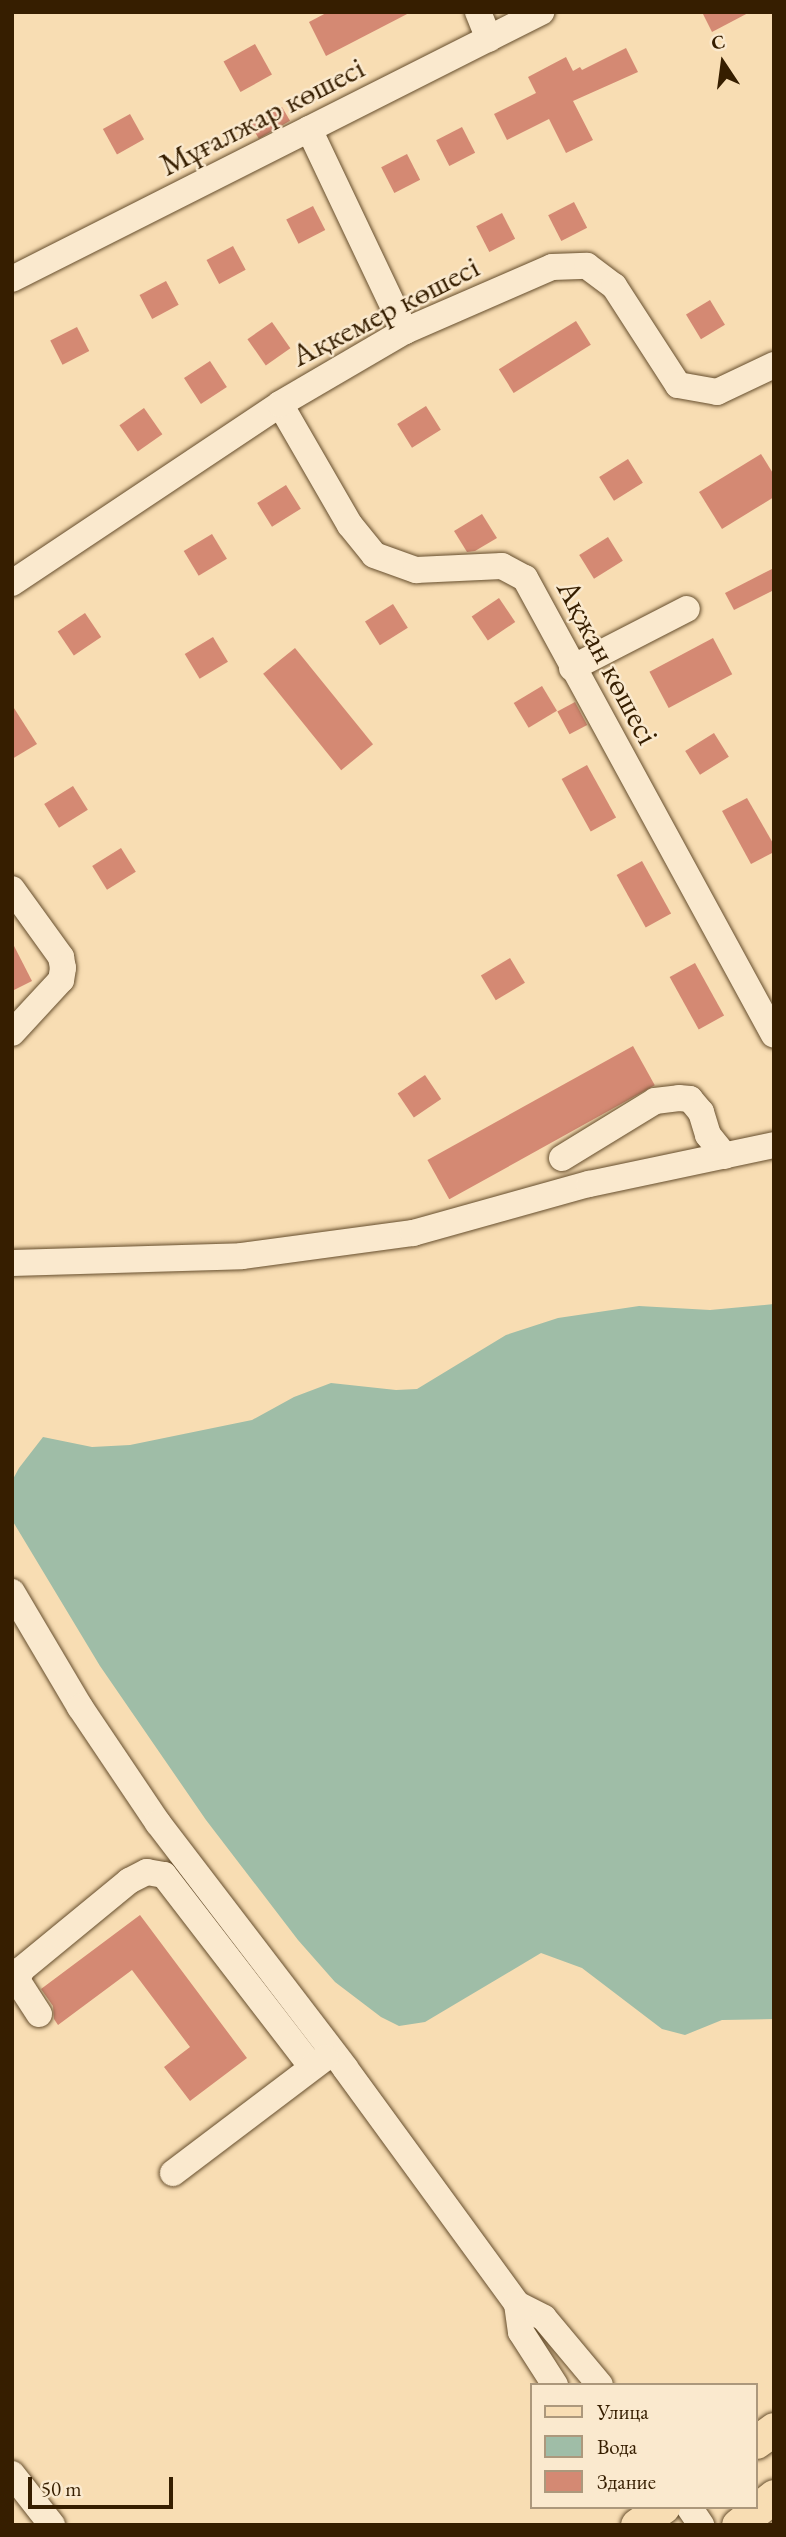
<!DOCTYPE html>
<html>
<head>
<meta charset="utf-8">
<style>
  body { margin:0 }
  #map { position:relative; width:786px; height:2537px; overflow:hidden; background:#f8ddb3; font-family:"EB Garamond",serif }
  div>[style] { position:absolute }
  .water>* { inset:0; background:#9fbda7 }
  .building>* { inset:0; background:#d48973; transform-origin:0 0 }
  .roads { filter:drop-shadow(0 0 2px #664e2d) drop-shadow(0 0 2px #664e2d) }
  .minor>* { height:26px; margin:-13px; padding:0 13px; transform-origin:13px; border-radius:13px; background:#fae9ce }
  .major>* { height:33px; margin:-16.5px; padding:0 16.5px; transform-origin:16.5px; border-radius:16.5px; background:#f8ddb3 }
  span { translate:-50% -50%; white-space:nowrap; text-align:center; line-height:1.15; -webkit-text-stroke:5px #fae9ce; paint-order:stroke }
  .street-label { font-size:32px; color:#361e00 }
  .frame { position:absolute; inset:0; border:14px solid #361e00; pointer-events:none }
  .legend { position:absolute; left:530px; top:2383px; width:228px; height:126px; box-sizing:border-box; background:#fae9ce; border:2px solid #ac987c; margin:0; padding:9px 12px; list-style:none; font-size:21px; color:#361e00 }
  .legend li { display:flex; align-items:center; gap:14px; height:35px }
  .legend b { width:35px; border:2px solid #ac987c }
  .north { position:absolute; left:688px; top:28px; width:70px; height:70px; -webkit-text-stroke:5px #fae9ce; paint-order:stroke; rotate:347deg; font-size:19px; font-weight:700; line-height:28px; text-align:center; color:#361e00 }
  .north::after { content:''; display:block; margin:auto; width:24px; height:32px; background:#361e00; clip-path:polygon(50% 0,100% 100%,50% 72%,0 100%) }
  .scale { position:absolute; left:28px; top:2477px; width:145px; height:32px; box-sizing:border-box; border:4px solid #361e00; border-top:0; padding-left:9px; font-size:21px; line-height:24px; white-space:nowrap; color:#361e00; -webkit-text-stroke:5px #fae9ce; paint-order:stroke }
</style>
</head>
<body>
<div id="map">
  <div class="water">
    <i style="clip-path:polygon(774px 1304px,774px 2019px,722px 2020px,685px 2035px,662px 2029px,582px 1968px,541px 1953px,425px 2022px,399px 2026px,381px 2017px,335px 1982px,298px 1940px,206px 1820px,100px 1666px,12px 1520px,12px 1481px,19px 1468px,43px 1437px,92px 1447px,130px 1445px,252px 1420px,294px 1397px,331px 1383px,396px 1390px,417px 1389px,506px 1335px,558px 1318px,639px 1306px,710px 1310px)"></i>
  </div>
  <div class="building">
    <i style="clip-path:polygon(328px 12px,411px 12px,326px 56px,309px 22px)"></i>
    <i style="clip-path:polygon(702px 12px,750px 12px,712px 32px)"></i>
    <i style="left:255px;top:44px;width:35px;height:36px;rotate:61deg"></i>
    <i style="clip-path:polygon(626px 48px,638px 72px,573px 101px,593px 140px,566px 153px,549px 119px,507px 140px,494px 114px,536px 93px,528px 77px,566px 57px,573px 71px,580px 67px,582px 70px)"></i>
    <i style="left:282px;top:107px;width:16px;height:36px;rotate:60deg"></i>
    <i style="left:130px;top:114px;width:29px;height:31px;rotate:61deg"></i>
    <i style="left:462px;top:127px;width:29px;height:29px;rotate:63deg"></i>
    <i style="left:407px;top:154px;width:29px;height:29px;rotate:63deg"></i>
    <i style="left:574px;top:202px;width:29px;height:29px;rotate:63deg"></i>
    <i style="left:313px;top:206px;width:27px;height:30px;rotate:63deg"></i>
    <i style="left:502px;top:213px;width:29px;height:29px;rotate:63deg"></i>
    <i style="left:233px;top:246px;width:27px;height:30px;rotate:62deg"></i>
    <i style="left:166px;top:281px;width:27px;height:30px;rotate:62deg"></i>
    <i style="left:710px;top:300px;width:29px;height:28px;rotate:59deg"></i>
    <i style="left:576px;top:321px;width:28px;height:91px;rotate:58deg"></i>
    <i style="left:272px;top:322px;width:32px;height:30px;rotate:55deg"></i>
    <i style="left:77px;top:327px;width:27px;height:30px;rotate:63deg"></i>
    <i style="left:210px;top:361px;width:31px;height:31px;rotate:57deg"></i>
    <i style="left:426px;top:406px;width:28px;height:34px;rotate:58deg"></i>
    <i style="left:144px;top:408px;width:32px;height:30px;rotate:55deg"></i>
    <i style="clip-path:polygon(761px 454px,774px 475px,774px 497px,722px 529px,699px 492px)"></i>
    <i style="left:628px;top:459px;width:28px;height:34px;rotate:58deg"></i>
    <i style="left:286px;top:485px;width:28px;height:34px;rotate:58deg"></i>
    <i style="clip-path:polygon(482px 514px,497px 538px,475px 551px,467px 552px,454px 531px)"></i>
    <i style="left:212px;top:534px;width:29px;height:33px;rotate:59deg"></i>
    <i style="left:608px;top:537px;width:28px;height:34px;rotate:58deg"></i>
    <i style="clip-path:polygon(774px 568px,774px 590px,734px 610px,725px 593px)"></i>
    <i style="left:499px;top:598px;width:29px;height:33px;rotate:56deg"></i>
    <i style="left:393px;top:604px;width:28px;height:33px;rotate:58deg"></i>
    <i style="left:85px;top:613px;width:29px;height:33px;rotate:56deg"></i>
    <i style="left:213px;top:637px;width:29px;height:33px;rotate:59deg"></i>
    <i style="left:713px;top:638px;width:41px;height:72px;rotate:62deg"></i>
    <i style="left:295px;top:648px;width:124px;height:41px;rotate:51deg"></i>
    <i style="left:542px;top:686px;width:29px;height:33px;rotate:59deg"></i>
    <i style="left:575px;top:702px;width:26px;height:20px;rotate:62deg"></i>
    <i style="clip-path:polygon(12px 705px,37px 744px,12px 759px)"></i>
    <i style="left:714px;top:733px;width:28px;height:34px;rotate:58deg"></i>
    <i style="left:587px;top:765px;width:60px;height:29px;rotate:61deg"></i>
    <i style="left:73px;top:786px;width:28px;height:34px;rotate:58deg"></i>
    <i style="clip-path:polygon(747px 798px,774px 845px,774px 852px,751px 864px,722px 811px)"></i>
    <i style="left:121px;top:848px;width:28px;height:34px;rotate:58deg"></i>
    <i style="left:642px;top:861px;width:60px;height:29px;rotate:61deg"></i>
    <i style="clip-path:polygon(12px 942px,32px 981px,12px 991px)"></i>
    <i style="left:510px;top:958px;width:29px;height:34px;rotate:59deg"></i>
    <i style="left:695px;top:963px;width:60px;height:29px;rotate:61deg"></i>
    <i style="left:633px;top:1046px;width:45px;height:235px;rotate:61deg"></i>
    <i style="left:425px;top:1075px;width:29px;height:33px;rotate:56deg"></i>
    <i style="clip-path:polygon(140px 1915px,247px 2058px,190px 2101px,164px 2067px,190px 2047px,132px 1970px,58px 2025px,54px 2019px,53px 2006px,41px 1989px)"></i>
  </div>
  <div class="roads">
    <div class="minor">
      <i style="left:478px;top:12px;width:29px;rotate:68deg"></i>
      <i style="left:309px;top:129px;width:224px;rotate:64.6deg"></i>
      <i style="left:12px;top:279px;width:593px;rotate:-26.78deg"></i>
      <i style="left:280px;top:404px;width:140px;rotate:60deg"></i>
      <i style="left:350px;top:525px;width:38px;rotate:51deg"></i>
      <i style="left:374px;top:555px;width:45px;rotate:19.7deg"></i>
      <i style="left:416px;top:570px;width:86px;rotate:-2.7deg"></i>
      <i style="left:502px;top:566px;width:26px;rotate:28deg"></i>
      <i style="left:525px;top:578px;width:520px;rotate:61.42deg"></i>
      <i style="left:12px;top:583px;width:322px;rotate:-33.7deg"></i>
      <i style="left:280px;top:404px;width:145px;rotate:-30.3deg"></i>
      <i style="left:405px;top:331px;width:160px;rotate:-23.5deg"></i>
      <i style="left:552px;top:267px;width:35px;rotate:-2deg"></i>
      <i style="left:587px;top:266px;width:34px;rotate:37deg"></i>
      <i style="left:614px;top:286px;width:118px;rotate:57.1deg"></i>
      <i style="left:678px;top:385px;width:40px;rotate:10deg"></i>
      <i style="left:717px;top:392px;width:63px;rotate:-25.3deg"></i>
      <i style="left:572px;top:668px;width:129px;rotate:-27.2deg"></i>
      <i style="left:12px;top:889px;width:84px;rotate:54.2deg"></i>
      <i style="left:61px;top:957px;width:11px;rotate:80deg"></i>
      <i style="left:63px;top:968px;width:12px;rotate:99deg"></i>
      <i style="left:61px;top:980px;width:72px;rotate:132.8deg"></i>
      <i style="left:562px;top:1158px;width:109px;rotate:-31.5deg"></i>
      <i style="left:655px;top:1101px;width:24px;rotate:-7deg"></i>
      <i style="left:679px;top:1098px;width:11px;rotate:5deg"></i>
      <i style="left:690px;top:1099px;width:17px;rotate:50deg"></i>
      <i style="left:701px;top:1112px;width:24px;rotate:73deg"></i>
      <i style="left:708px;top:1135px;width:27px;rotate:51deg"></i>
      <i style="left:12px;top:1263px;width:230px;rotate:-1.7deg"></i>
      <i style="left:242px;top:1256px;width:173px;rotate:-7.7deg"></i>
      <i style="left:413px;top:1233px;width:183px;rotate:-15.6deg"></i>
      <i style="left:589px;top:1184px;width:189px;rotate:-11.9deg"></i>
      <i style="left:12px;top:1592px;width:134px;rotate:59.4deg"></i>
      <i style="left:80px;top:1707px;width:140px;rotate:56.1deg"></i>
      <i style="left:158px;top:1823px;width:308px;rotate:52.6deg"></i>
      <i style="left:345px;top:2068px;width:292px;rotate:53.9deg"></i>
      <i style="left:517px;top:2304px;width:30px;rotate:27deg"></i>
      <i style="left:544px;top:2318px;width:87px;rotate:50.1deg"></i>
      <i style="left:39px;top:2014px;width:40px;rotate:-122.9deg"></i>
      <i style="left:17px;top:1980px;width:12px;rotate:-66deg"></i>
      <i style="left:22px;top:1969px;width:139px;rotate:-39.4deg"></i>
      <i style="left:129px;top:1881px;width:20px;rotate:-27deg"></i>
      <i style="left:147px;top:1872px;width:17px;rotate:10deg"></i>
      <i style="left:164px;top:1875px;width:242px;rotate:52.4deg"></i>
      <i style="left:173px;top:2173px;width:191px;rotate:-37.1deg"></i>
      <i style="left:517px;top:2304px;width:28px;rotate:82deg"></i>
      <i style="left:521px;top:2332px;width:63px;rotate:57.3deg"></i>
      <i style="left:12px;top:2474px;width:65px;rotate:51.9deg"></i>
      <i style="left:689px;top:2507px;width:22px;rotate:56deg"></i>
    </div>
    <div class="major">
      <i style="left:756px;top:2442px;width:22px;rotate:-36deg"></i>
      <i style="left:637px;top:2525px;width:32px;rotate:-35deg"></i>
      <i style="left:738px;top:2525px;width:46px;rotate:-38.9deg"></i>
    </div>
  </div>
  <div class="street-label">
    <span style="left:262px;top:116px;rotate:-27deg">Мұғалжар көшесі</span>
    <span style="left:385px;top:311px;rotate:-27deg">Ақкемер көшесі</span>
    <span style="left:608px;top:662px;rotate:62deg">Ақжан көшесі</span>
  </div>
  <div class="frame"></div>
  <ul class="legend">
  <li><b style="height:9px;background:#f8ddb3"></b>Улица</li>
  <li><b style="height:19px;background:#9fbda7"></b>Вода</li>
  <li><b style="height:19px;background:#d48973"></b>Здание</li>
  </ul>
  <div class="north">С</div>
  <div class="scale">50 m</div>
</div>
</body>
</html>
